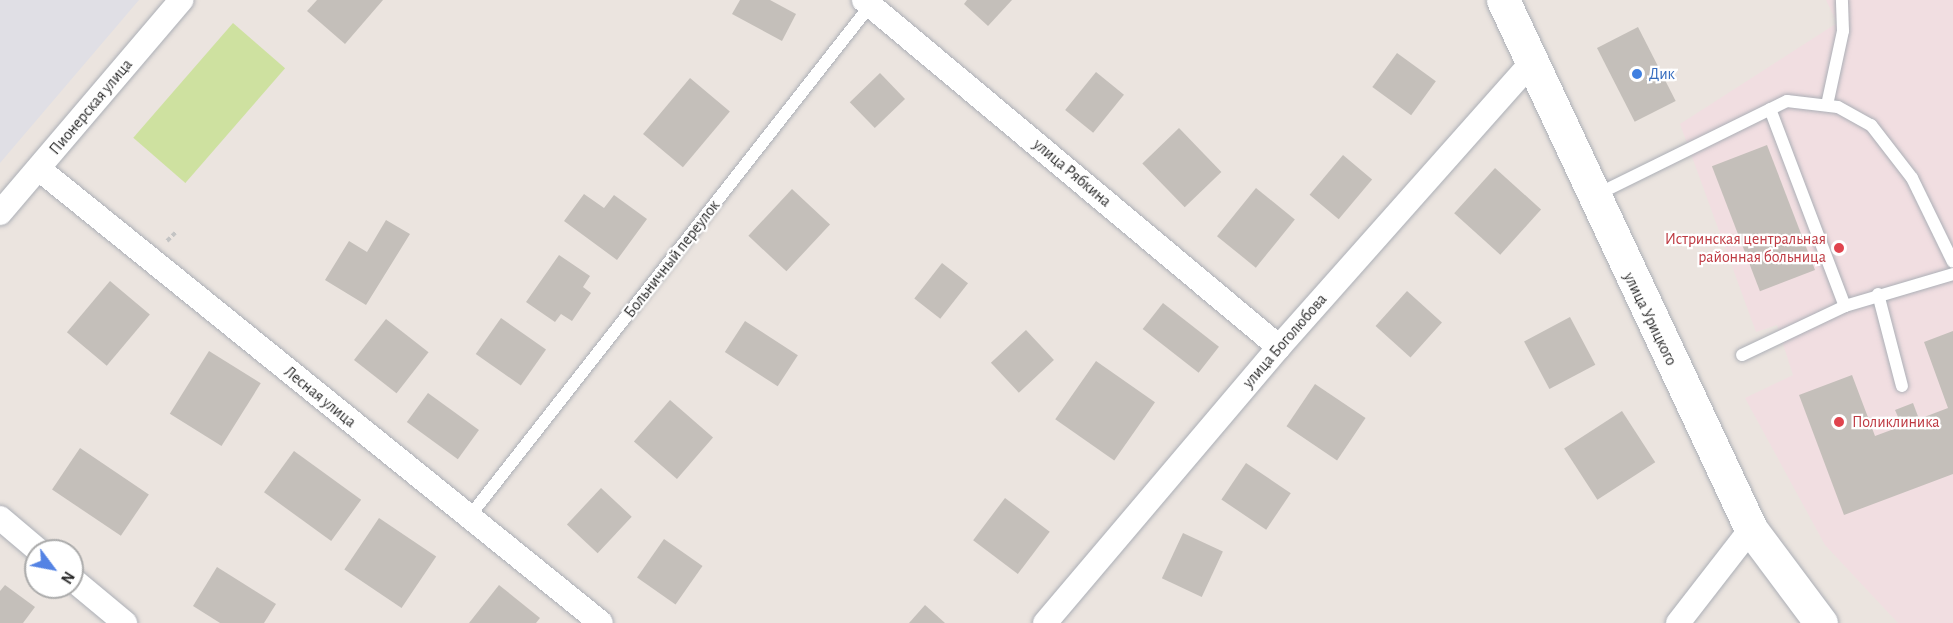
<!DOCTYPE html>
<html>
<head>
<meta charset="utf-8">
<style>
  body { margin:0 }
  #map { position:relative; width:1953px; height:623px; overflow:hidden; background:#ebe4df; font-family:"Alegreya Sans",sans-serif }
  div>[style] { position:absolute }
  .industrial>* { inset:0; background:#e0dfe5 }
  .medical>* { inset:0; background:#f1dee1 }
  .pitch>* { inset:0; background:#cee1a0; transform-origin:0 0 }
  .building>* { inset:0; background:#c4bfba; transform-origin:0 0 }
  .path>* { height:4px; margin-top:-2px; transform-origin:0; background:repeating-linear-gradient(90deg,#c4c4c4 0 4.5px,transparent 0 7.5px) }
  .roads { filter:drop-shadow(0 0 2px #acafb6) drop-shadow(0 0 2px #acafb6) }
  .lane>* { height:12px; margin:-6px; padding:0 6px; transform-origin:6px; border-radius:6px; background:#fff }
  .street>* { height:24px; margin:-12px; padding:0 12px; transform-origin:12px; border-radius:12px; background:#fff }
  .secondary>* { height:33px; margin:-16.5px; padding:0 16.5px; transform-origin:16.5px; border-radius:16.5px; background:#fff }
  .dots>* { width:16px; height:16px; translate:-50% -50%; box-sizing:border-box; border:3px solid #fff; border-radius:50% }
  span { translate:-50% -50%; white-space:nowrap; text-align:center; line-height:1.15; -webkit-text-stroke:4.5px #fff; paint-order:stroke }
  .shop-label { font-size:16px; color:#366cbe }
  .left { translate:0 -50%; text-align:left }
  .street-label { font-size:16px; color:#2b2b2b }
  .health-label { font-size:16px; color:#be3a42 }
  .right { translate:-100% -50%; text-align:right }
  .north { position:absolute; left:24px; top:539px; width:60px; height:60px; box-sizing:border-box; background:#fff; border:2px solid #aaa; border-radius:50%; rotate:122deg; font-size:16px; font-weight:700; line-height:24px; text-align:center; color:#2b2b2b }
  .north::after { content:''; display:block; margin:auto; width:21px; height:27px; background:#5483e4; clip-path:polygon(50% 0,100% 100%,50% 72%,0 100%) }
</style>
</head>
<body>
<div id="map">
  <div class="industrial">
    <i style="clip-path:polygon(0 0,139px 0,0 163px)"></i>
  </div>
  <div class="medical">
    <i style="clip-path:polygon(1826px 0,1953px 0,1953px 623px,1898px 623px,1825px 545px,1745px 398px,1793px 375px,1777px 325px,1756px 332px,1680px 124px,1837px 23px)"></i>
  </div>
  <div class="pitch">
    <i style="left:233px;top:23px;width:69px;height:152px;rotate:41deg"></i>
  </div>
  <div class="building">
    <i style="clip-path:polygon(317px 0,383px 0,345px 44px,307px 11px)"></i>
    <i style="clip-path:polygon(740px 0,770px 0,796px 14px,782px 41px,732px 14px)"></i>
    <i style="clip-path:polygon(967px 0,1012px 0,988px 26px,964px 4px)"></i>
    <i style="left:1638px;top:27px;width:83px;height:46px;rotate:63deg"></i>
    <i style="left:1397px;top:53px;width:48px;height:42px;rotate:36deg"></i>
    <i style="left:1096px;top:72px;width:36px;height:49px;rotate:39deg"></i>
    <i style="left:880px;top:73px;width:36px;height:42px;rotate:46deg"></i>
    <i style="left:690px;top:78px;width:52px;height:73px;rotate:40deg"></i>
    <i style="left:1179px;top:128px;width:61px;height:51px;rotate:46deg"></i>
    <i style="left:1767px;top:145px;width:134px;height:59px;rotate:69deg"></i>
    <i style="left:1343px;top:155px;width:38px;height:52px;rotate:40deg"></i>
    <i style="left:1495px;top:168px;width:62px;height:61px;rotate:42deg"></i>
    <i style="left:1256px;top:188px;width:50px;height:62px;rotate:39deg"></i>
    <i style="left:792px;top:189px;width:52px;height:64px;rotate:43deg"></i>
    <i style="clip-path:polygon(584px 194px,604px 208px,614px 195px,647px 219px,617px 260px,564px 221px)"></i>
    <i style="clip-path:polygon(386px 220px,410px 234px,366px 305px,325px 280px,349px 241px,367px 252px)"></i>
    <i style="clip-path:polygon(559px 255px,590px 276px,583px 287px,591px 293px,572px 321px,561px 314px,555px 322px,526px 302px)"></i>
    <i style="left:942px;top:263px;width:33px;height:45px;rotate:38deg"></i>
    <i style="left:110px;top:281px;width:52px;height:67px;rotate:40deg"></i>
    <i style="left:1407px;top:291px;width:47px;height:47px;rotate:42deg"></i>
    <i style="left:1163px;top:303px;width:71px;height:33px;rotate:38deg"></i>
    <i style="left:1570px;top:317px;width:54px;height:52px;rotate:62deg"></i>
    <i style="left:501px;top:318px;width:55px;height:44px;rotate:35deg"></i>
    <i style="left:386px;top:319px;width:54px;height:52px;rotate:38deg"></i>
    <i style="left:745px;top:321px;width:63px;height:37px;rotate:33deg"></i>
    <i style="left:1026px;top:330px;width:41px;height:48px;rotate:47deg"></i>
    <i style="clip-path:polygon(1953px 331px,1953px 474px,1844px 515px,1799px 395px,1852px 375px,1875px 436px,1902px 426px,1895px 410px,1913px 403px,1919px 419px,1948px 408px,1924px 342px)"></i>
    <i style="left:209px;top:351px;width:61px;height:74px;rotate:32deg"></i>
    <i style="left:1096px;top:361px;width:72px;height:71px;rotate:35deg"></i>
    <i style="left:1315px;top:384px;width:61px;height:51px;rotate:34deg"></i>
    <i style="left:428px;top:393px;width:63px;height:36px;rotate:36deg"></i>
    <i style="left:670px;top:400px;width:57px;height:55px;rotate:41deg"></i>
    <i style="left:1622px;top:411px;width:61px;height:69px;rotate:57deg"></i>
    <i style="left:80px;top:448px;width:83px;height:50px;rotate:34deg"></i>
    <i style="left:294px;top:451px;width:83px;height:51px;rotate:36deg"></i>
    <i style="left:1246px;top:463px;width:54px;height:44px;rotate:34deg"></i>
    <i style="left:601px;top:488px;width:42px;height:50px;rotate:43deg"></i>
    <i style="left:1005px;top:498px;width:56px;height:53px;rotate:37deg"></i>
    <i style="left:379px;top:518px;width:69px;height:62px;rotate:34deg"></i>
    <i style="left:1183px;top:533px;width:44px;height:50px;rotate:25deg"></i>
    <i style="left:664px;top:539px;width:47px;height:47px;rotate:35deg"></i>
    <i style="clip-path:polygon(217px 567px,276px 604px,264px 623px,220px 623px,193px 606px)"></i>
    <i style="clip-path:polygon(5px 585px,35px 607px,23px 623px,0 623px,0 591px)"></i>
    <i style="clip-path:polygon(499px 585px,540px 618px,536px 623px,469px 623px)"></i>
    <i style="clip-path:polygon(925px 605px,945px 623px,909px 623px)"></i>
  </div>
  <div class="path">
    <i style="left:167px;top:241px;width:13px;rotate:-45deg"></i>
  </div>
  <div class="roads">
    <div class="lane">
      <i style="left:1827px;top:105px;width:76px;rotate:-77.8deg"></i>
      <i style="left:1843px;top:31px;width:31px;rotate:-92deg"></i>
      <i style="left:1770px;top:109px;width:211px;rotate:69.2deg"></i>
      <i style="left:1596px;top:195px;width:213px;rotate:-26.2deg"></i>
      <i style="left:1787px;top:101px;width:51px;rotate:6.7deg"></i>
      <i style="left:1838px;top:107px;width:38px;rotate:29deg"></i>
      <i style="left:1871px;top:125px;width:67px;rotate:52.3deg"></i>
      <i style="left:1912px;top:178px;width:93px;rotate:64deg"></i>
      <i style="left:1878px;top:294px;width:95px;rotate:75.4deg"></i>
      <i style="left:1742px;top:355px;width:114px;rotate:-25.4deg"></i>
      <i style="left:1845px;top:306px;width:113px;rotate:-16.5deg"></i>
      <i style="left:469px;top:517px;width:653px;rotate:-51.9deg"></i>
    </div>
    <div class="street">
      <i style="left:864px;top:0;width:541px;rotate:39.9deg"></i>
      <i style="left:39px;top:169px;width:722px;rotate:38.93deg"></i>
      <i style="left:0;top:213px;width:280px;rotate:-49.6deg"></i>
      <i style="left:0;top:518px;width:51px;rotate:40.2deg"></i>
      <i style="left:72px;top:579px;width:69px;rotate:39.7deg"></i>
      <i style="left:1045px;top:623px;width:362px;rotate:-49.7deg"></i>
      <i style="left:1279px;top:347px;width:380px;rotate:-48.4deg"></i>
      <i style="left:1678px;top:623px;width:119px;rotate:-52.2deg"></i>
    </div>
    <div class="secondary">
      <i style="left:1503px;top:0;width:584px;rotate:64.88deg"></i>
      <i style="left:1751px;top:529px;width:117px;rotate:53.3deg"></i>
    </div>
  </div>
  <div class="dots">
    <i style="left:1637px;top:74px;background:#3f7fe0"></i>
    <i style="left:1839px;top:248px;background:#e0444e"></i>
    <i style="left:1839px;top:422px;background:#e0444e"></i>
  </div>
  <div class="shop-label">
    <span class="left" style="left:1649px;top:74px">Дик</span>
  </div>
  <div class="street-label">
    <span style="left:91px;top:107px;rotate:-50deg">Пионерская улица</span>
    <span style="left:1072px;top:173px;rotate:40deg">улица Рябкина</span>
    <span style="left:672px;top:259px;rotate:-52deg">Больничный переулок</span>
    <span style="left:1650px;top:319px;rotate:64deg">улица Урицкого</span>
    <span style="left:1285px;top:341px;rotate:-49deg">улица Боголюбова</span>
    <span style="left:320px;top:397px;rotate:39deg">Лесная улица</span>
  </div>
  <div class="health-label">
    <span class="right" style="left:1826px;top:248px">Истринская центральная<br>районная больница</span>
    <span class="left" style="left:1852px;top:422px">Поликлиника</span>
  </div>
  <div class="north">N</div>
</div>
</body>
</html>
